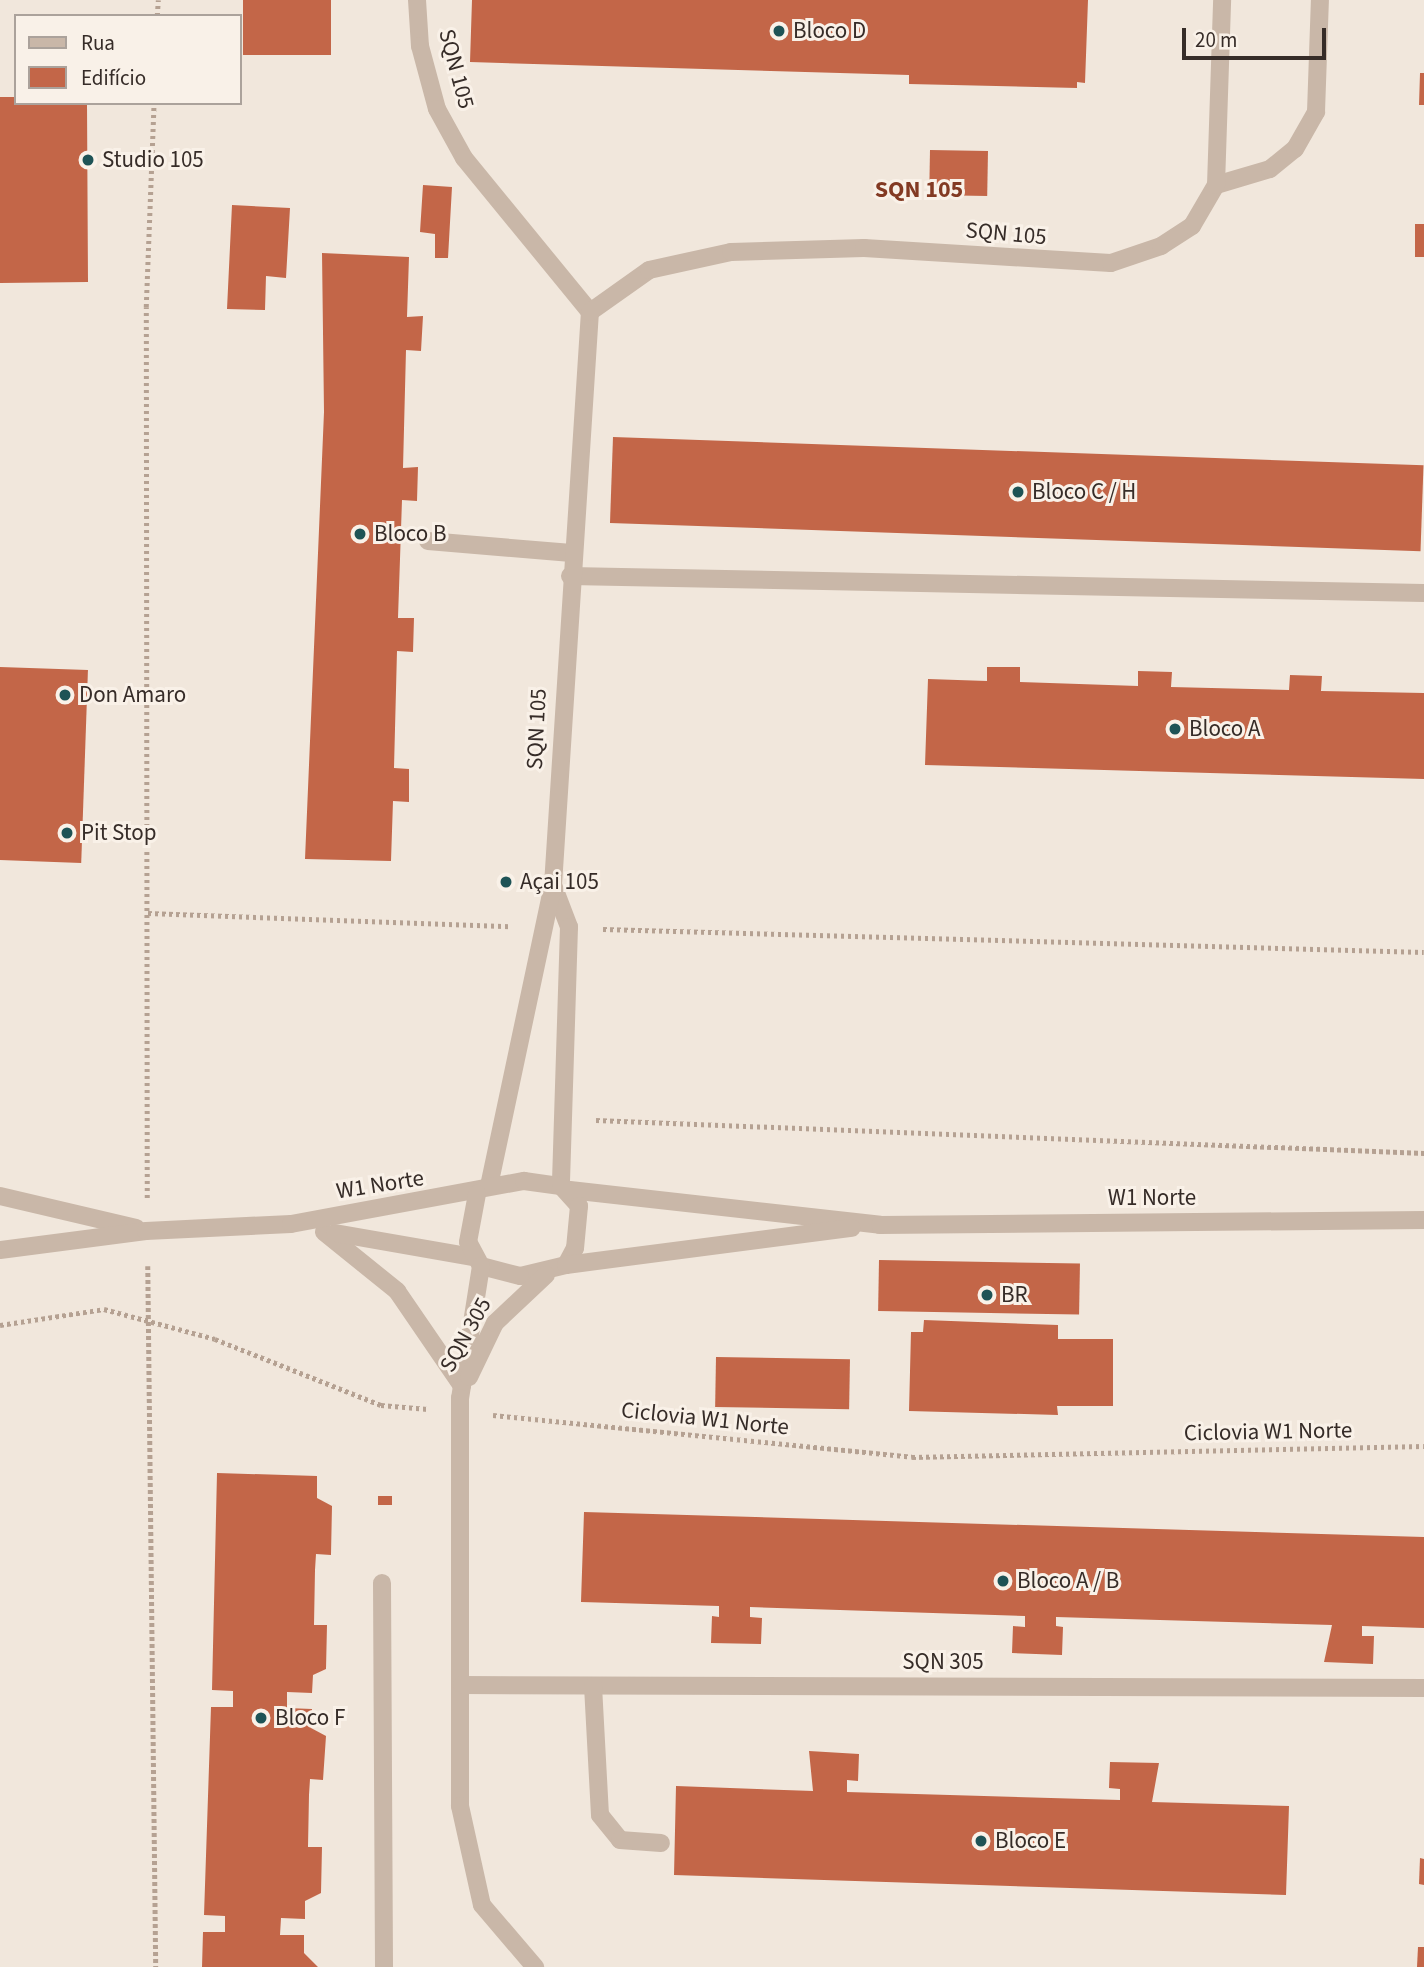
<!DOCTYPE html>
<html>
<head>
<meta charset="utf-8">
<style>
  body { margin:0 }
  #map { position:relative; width:1424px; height:1967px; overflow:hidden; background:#f1e7dc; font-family:"Source Sans 3",sans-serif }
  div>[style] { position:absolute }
  .building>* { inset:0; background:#c36648; transform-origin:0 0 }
  .path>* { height:4.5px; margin-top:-2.25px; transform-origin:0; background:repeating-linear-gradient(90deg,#b5a192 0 3.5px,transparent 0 7px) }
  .minor>* { height:18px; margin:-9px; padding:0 9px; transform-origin:9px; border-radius:9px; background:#c9b7a8 }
  .dots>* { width:19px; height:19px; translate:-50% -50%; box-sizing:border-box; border:4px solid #f9f1e8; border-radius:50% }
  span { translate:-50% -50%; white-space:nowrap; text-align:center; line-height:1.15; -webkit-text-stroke:6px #f9f1e8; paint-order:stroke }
  .poi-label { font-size:23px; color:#362c28 }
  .left { translate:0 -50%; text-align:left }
  .street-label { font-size:23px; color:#362c28 }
  .neighbourhood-label { font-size:24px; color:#833a23; font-weight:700 }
  .legend { position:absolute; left:14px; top:14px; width:228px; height:91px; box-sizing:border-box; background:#f9f1e8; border:2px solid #aba29b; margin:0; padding:9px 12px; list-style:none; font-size:21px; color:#362c28 }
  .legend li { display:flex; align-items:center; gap:14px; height:35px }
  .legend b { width:35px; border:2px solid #aba29b }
  .scale { position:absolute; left:1182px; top:28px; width:144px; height:32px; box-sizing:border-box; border:4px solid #362c28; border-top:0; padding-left:9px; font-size:21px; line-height:24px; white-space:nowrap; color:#362c28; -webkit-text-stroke:5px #f9f1e8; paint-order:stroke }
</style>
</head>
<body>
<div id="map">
  <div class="building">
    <i style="left:243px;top:0;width:88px;height:55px"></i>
    <i style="clip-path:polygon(472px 0,1088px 0,1085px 83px,1077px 82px,1077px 88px,909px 84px,909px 75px,470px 62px)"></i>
    <i style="clip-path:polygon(1420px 73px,1424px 73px,1424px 105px,1419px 105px)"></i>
    <i style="clip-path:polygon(0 97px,16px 97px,16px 103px,87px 103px,88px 282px,0 283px)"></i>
    <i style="left:930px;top:150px;width:58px;height:45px;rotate:1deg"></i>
    <i style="clip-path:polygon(423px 185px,452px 187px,448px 258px,435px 258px,435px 234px,420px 232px)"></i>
    <i style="clip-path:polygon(232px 205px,290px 208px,286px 278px,266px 276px,265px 310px,227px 309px)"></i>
    <i style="left:1415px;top:224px;width:9px;height:33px"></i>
    <i style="clip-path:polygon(322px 253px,409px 257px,407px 317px,423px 316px,421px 351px,406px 350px,403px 468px,418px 467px,417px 501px,402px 500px,398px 618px,414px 618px,413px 652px,397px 651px,394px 768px,409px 769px,409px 802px,393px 801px,391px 861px,305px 859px,324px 412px)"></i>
    <i style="left:613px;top:437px;width:811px;height:86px;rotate:2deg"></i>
    <i style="left:0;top:667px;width:88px;height:193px;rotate:2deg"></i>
    <i style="clip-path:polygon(987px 667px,1020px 667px,1020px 682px,1138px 686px,1138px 671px,1172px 672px,1171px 687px,1289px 690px,1290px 675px,1322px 676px,1321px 691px,1424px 693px,1424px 779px,925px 765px,928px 679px,987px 681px)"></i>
    <i style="left:879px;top:1260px;width:201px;height:51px;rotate:1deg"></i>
    <i style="clip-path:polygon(924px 1320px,1058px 1325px,1058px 1339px,1113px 1339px,1113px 1406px,1057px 1406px,1058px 1415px,909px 1411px,911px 1332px,923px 1332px)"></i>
    <i style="left:716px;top:1357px;width:134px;height:50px;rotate:1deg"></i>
    <i style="clip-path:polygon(217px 1473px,317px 1476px,317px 1498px,332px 1506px,331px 1555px,316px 1554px,315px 1570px,314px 1625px,327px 1625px,326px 1669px,313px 1675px,312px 1693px,287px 1692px,287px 1708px,312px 1709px,311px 1728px,326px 1736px,323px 1780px,310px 1779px,309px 1795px,308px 1847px,322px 1847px,321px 1893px,305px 1901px,305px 1919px,281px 1918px,280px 1935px,304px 1935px,304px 1953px,318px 1967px,202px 1967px,203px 1932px,225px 1932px,225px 1916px,204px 1915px,211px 1707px,233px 1707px,233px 1691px,212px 1690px)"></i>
    <i style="left:378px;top:1496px;width:14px;height:9px"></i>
    <i style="clip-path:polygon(584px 1512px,1424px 1537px,1424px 1628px,1362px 1626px,1362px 1636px,1374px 1636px,1373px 1664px,1324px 1662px,1332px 1625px,1056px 1617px,1056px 1626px,1063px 1627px,1062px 1655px,1012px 1653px,1013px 1626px,1025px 1627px,1025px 1616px,750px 1607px,750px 1617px,762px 1618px,761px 1644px,711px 1643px,712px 1616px,719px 1617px,719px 1606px,581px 1602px)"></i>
    <i style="clip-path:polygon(809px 1751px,859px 1754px,858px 1781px,847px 1780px,847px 1792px,1120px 1800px,1120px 1789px,1109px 1788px,1110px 1762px,1159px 1763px,1152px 1802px,1289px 1806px,1286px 1895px,674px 1875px,676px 1786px,813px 1791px)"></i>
    <i style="clip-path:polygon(1420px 1858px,1424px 1859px,1424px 1885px,1419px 1884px)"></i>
    <i style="clip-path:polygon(1418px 1947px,1424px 1947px,1424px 1967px,1417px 1967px)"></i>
  </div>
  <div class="path">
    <i style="left:157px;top:16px;width:16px;rotate:-86deg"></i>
    <i style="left:148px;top:913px;width:363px;rotate:2.1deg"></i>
    <i style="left:603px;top:929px;width:821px;rotate:1.6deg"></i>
    <i style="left:596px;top:1120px;width:829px;rotate:2.28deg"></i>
    <i style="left:147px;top:1198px;width:891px;rotate:-90.06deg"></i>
    <i style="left:146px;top:307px;width:204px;rotate:-87.8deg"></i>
    <i style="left:148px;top:1266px;width:701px;rotate:89.35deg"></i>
    <i style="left:0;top:1325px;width:105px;rotate:-8.7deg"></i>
    <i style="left:104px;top:1309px;width:115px;rotate:15.1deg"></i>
    <i style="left:215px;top:1339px;width:179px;rotate:21.7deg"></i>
    <i style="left:381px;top:1405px;width:47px;rotate:4.9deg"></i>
    <i style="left:493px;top:1415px;width:421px;rotate:5.7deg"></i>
    <i style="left:912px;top:1457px;width:512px;rotate:-1.23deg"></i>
  </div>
  <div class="minor">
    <i style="left:417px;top:0;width:46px;rotate:86.3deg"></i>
    <i style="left:420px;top:46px;width:65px;rotate:74.9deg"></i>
    <i style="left:437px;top:109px;width:56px;rotate:61.1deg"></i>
    <i style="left:464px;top:158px;width:199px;rotate:50.7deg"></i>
    <i style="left:1216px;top:185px;width:56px;rotate:-16.5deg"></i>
    <i style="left:1270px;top:169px;width:32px;rotate:-39deg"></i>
    <i style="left:1295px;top:149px;width:43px;rotate:-60.4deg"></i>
    <i style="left:1316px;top:112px;width:112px;rotate:-88deg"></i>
    <i style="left:428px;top:541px;width:144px;rotate:4.8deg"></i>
    <i style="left:570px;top:576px;width:854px;rotate:1.14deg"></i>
    <i style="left:553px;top:885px;width:45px;rotate:69.1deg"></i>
    <i style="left:569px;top:927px;width:259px;rotate:91.8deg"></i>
    <i style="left:489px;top:1186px;width:308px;rotate:-78deg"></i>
    <i style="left:553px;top:885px;width:574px;rotate:-86.31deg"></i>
    <i style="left:590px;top:312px;width:72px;rotate:-35.4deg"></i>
    <i style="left:649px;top:270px;width:84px;rotate:-12.4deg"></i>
    <i style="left:731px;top:252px;width:133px;rotate:-1.7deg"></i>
    <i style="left:864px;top:248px;width:247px;rotate:3.5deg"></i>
    <i style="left:1111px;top:263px;width:53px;rotate:-18.8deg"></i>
    <i style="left:1161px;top:246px;width:37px;rotate:-33deg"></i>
    <i style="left:1192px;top:226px;width:48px;rotate:-59.7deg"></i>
    <i style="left:1216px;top:185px;width:185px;rotate:-88.1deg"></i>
    <i style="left:570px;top:1190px;width:312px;rotate:6.4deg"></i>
    <i style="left:880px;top:1225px;width:544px;rotate:-0.53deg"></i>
    <i style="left:0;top:1196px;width:140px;rotate:13.2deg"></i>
    <i style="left:324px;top:1232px;width:94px;rotate:38.9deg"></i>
    <i style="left:397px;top:1291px;width:115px;rotate:55.6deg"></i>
    <i style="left:335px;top:1233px;width:139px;rotate:9.9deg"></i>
    <i style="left:0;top:1250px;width:147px;rotate:-7.4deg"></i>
    <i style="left:146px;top:1231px;width:145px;rotate:-2.8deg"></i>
    <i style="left:291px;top:1224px;width:237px;rotate:-10.5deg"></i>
    <i style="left:524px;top:1181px;width:37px;rotate:8deg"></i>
    <i style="left:561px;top:1186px;width:27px;rotate:48deg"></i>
    <i style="left:579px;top:1206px;width:42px;rotate:95.4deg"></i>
    <i style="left:575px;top:1248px;width:19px;rotate:118deg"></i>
    <i style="left:566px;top:1265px;width:47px;rotate:166.6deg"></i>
    <i style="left:520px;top:1276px;width:40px;rotate:-165.6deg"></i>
    <i style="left:481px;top:1266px;width:27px;rotate:-118deg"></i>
    <i style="left:468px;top:1242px;width:49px;rotate:-79.4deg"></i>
    <i style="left:566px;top:1265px;width:288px;rotate:-7.4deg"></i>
    <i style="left:481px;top:1266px;width:134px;rotate:99deg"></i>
    <i style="left:460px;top:1398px;width:408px;rotate:90deg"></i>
    <i style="left:460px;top:1806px;width:101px;rotate:77.5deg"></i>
    <i style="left:482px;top:1905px;width:82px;rotate:49.5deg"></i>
    <i style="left:469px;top:1377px;width:60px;rotate:-64.3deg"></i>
    <i style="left:495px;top:1323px;width:70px;rotate:-43.3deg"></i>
    <i style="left:382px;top:1583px;width:384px;rotate:89.7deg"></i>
    <i style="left:462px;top:1685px;width:962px;rotate:0.18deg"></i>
    <i style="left:593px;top:1686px;width:129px;rotate:86.9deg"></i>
    <i style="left:600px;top:1815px;width:32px;rotate:51deg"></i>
    <i style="left:620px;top:1840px;width:41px;rotate:4.2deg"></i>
  </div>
  <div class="dots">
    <i style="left:779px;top:31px;background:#1e5356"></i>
    <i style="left:88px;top:160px;background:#1e5356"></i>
    <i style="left:1018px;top:492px;background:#1e5356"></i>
    <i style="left:360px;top:534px;background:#1e5356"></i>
    <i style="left:65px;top:695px;background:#1e5356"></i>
    <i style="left:1175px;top:729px;background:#1e5356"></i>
    <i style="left:67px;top:833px;background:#1e5356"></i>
    <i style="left:506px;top:882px;background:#1e5356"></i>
    <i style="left:987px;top:1295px;background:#1e5356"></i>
    <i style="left:1003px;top:1581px;background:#1e5356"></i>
    <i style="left:261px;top:1718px;background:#1e5356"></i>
    <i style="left:981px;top:1841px;background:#1e5356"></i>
  </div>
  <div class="poi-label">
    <span class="left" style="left:793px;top:31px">Bloco D</span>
    <span class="left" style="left:102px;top:160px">Studio 105</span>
    <span class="left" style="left:1032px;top:492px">Bloco C / H</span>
    <span class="left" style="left:374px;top:534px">Bloco B</span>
    <span class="left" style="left:79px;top:695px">Don Amaro</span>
    <span class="left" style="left:1189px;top:729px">Bloco A</span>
    <span class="left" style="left:81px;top:833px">Pit Stop</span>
    <span class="left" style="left:520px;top:882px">Açai 105</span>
    <span class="left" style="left:1001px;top:1295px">BR</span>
    <span class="left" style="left:1017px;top:1581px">Bloco A / B</span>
    <span class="left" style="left:275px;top:1718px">Bloco F</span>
    <span class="left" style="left:995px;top:1841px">Bloco E</span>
  </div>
  <div class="street-label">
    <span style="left:456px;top:69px;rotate:75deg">SQN 105</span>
    <span style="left:1006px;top:234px;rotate:5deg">SQN 105</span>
    <span style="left:537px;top:729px;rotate:-87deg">SQN 105</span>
    <span style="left:380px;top:1185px;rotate:-9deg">W1 Norte</span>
    <span style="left:1152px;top:1198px">W1 Norte</span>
    <span style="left:466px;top:1335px;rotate:-61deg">SQN 305</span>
    <span style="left:705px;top:1419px;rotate:6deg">Ciclovia W1 Norte</span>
    <span style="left:1268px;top:1432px;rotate:-1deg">Ciclovia W1 Norte</span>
    <span style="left:943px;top:1662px">SQN 305</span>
  </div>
  <div class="neighbourhood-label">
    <span style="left:919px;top:190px">SQN 105</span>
  </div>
  <ul class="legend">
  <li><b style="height:9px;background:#c9b7a8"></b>Rua</li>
  <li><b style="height:19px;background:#c36648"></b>Edifício</li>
  </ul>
  <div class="scale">20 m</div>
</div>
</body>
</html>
